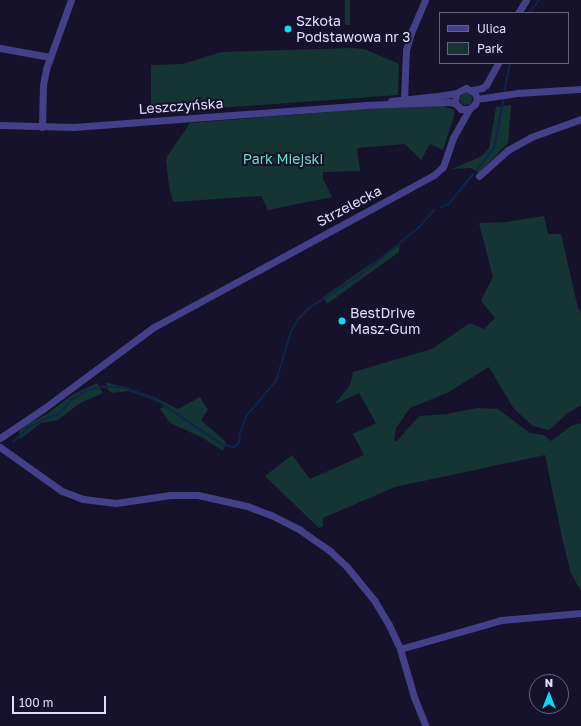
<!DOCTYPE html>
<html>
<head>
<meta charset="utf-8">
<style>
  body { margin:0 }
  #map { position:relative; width:581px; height:726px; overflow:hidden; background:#17122b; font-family:"Golos Text",sans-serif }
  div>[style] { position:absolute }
  .green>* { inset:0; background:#153434; transform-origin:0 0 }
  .round { border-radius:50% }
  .stream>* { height:2px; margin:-1px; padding:0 1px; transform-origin:1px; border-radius:1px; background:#0f244d }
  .minor>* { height:7px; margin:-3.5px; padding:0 3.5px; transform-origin:3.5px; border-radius:3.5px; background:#433f88 }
  .dots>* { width:11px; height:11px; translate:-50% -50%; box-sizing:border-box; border:2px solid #17122b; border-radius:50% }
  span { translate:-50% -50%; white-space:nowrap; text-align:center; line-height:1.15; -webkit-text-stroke:4px #17122b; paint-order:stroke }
  .poi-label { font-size:14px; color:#e1ddfe }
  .left { translate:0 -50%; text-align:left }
  .street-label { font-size:14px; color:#e1ddfe }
  .park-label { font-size:14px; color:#69ddc3 }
  .legend { position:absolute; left:439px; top:12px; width:130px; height:52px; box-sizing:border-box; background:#17122b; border:1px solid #68637f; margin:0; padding:5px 7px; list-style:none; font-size:12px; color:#e1ddfe }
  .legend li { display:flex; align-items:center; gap:8px; height:20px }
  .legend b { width:20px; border:1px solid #68637f }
  .north { position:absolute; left:529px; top:674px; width:40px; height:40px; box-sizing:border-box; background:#17122b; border:1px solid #68637f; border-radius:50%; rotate:0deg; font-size:11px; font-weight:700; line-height:16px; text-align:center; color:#e1ddfe }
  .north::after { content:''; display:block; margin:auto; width:14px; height:18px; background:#0fdbf7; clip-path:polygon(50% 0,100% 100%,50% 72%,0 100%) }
  .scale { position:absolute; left:12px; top:696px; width:94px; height:18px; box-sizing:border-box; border:2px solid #e1ddfe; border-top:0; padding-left:5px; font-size:12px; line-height:14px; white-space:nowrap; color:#e1ddfe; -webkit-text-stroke:3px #17122b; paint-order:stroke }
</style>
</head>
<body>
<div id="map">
  <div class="green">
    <i style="left:345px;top:0;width:5px;height:25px"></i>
    <i style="clip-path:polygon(352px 48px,364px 49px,399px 64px,398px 95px,218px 108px,151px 110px,151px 65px,183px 64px,221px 52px)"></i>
    <i class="round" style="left:460px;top:93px;width:12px;height:12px"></i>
    <i style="clip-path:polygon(511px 105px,508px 143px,479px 173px,471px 168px,452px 169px,482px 156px,489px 148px,496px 107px)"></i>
    <i style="clip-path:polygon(443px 106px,454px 110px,454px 116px,443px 150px,430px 144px,421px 160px,405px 144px,357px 148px,360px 171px,323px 172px,323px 179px,332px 197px,268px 210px,261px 196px,173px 202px,169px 186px,166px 158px,190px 123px,365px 109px)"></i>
    <i style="clip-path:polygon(544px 216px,548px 234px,561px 234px,578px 308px,581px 313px,581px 405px,568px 413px,549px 430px,533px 426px,514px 409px,489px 367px,447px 393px,410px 408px,396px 428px,394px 440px,396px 442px,419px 416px,447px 414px,477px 408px,498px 409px,530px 433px,544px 435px,551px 441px,571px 426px,581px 423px,581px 591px,571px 573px,563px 542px,545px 455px,395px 487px,323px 518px,323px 526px,319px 528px,265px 476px,292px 455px,310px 479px,364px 455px,353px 434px,376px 423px,359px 393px,335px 404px,350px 385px,353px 372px,432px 349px,470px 323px,484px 329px,495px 318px,481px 301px,493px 277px,479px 223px,506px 222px)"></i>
    <i style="clip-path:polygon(400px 244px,399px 252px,327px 304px,323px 297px)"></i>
    <i style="clip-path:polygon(106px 382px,152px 396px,178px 409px,200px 397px,208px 410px,201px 420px,226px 442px,223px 451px,203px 438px,170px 423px,160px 409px,164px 407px,159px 402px,129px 391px,112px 393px,108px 390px)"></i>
    <i style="clip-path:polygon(97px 383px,103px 393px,80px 403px,58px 420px,41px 423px,20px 439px,19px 431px,28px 424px,47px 414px,72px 395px)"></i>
  </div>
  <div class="stream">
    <i style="left:529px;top:13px;width:16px;rotate:-52deg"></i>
    <i style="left:504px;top:93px;width:31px;rotate:-79deg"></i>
    <i style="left:477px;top:170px;width:28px;rotate:-52deg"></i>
    <i style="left:494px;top:148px;width:52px;rotate:-78.9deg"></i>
    <i style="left:441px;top:207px;width:9px;rotate:-21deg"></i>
    <i style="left:449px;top:204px;width:38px;rotate:-51deg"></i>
    <i style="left:13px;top:442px;width:22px;rotate:-43deg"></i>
    <i style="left:29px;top:427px;width:17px;rotate:-28deg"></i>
    <i style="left:44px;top:419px;width:16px;rotate:-18deg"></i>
    <i style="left:59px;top:414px;width:18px;rotate:-49deg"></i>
    <i style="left:71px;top:400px;width:17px;rotate:-31deg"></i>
    <i style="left:86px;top:391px;width:16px;rotate:-15deg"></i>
    <i style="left:101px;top:387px;width:22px"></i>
    <i style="left:123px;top:387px;width:32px;rotate:20deg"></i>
    <i style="left:153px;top:398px;width:84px;rotate:33.9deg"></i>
    <i style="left:223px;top:445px;width:11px;rotate:10deg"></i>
    <i style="left:234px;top:447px;width:6px;rotate:-39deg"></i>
    <i style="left:239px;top:443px;width:10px;rotate:-84deg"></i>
    <i style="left:240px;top:433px;width:19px;rotate:-69deg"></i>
    <i style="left:247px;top:415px;width:45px;rotate:-49.5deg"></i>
    <i style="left:276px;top:381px;width:51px;rotate:-73deg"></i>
    <i style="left:291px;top:332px;width:15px;rotate:-62deg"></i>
    <i style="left:298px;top:319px;width:16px;rotate:-45deg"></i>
    <i style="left:309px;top:308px;width:61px;rotate:-32.9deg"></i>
    <i style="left:360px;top:275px;width:75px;rotate:-39deg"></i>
    <i style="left:418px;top:228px;width:25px;rotate:-48deg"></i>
  </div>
  <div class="minor">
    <i style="left:518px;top:13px;width:15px;rotate:-58deg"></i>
    <i style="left:0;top:48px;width:51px;rotate:10.2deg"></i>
    <i style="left:472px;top:90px;width:10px;rotate:-11deg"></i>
    <i style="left:482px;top:88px;width:5px;rotate:-37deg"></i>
    <i style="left:486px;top:85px;width:25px;rotate:-61deg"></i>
    <i style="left:477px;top:99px;width:40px;rotate:-8.5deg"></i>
    <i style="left:517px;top:93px;width:64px;rotate:-3.6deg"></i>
    <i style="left:404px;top:100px;width:50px;rotate:-87.7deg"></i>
    <i style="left:406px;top:50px;width:18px;rotate:-74deg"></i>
    <i style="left:411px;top:33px;width:36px;rotate:-67deg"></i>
    <i style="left:391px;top:101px;width:47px;rotate:-6.1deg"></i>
    <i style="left:438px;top:96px;width:18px;rotate:-9deg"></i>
    <i style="left:456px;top:93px;width:11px;rotate:-27deg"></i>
    <i style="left:466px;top:88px;width:10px;rotate:29deg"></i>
    <i style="left:475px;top:93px;width:6px;rotate:72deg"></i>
    <i style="left:477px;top:99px;width:5px;rotate:112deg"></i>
    <i style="left:475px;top:104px;width:8px;rotate:140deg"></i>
    <i style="left:469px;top:109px;width:8px;rotate:180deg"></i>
    <i style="left:461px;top:109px;width:8px;rotate:-135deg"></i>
    <i style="left:455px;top:103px;width:10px;rotate:-84deg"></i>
    <i style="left:0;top:125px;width:74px;rotate:1.5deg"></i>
    <i style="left:74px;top:127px;width:291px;rotate:-4.3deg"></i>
    <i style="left:364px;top:105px;width:85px;rotate:-2deg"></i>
    <i style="left:449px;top:102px;width:6px;rotate:9deg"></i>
    <i style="left:42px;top:127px;width:42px;rotate:-88.6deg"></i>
    <i style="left:43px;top:85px;width:16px;rotate:-79deg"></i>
    <i style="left:46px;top:69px;width:73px;rotate:-70.1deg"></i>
    <i style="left:479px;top:176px;width:39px;rotate:-42deg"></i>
    <i style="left:508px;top:150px;width:26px;rotate:-29deg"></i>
    <i style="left:531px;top:137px;width:53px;rotate:-19.8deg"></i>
    <i style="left:0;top:438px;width:52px;rotate:-34deg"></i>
    <i style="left:43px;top:409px;width:138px;rotate:-36.5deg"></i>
    <i style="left:154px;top:327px;width:319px;rotate:-28.5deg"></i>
    <i style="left:434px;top:175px;width:12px;rotate:-42deg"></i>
    <i style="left:443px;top:167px;width:31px;rotate:-71deg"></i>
    <i style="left:453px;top:138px;width:33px;rotate:-61deg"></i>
    <i style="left:0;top:447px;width:76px;rotate:35.4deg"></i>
    <i style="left:62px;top:491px;width:22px;rotate:21deg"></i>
    <i style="left:83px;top:499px;width:33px;rotate:7deg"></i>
    <i style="left:116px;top:503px;width:55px;rotate:-8.4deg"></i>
    <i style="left:170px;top:495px;width:28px"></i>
    <i style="left:198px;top:495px;width:50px;rotate:12.7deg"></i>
    <i style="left:247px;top:506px;width:26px;rotate:21deg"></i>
    <i style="left:271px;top:515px;width:33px;rotate:27deg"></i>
    <i style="left:300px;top:530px;width:37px;rotate:35deg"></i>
    <i style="left:330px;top:551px;width:23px;rotate:43deg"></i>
    <i style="left:347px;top:567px;width:43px;rotate:50.7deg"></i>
    <i style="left:374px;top:600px;width:29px;rotate:59deg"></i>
    <i style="left:389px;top:625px;width:26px;rotate:65deg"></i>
    <i style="left:400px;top:649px;width:50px;rotate:73.7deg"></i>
    <i style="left:414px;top:697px;width:31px;rotate:68deg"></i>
    <i style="left:400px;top:649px;width:105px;rotate:-16deg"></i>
    <i style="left:501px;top:620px;width:80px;rotate:-5deg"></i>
  </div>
  <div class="dots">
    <i style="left:288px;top:29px;background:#0fdbf7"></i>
    <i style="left:342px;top:321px;background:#0fdbf7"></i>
  </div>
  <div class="poi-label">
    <span class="left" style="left:296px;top:29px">Szkoła<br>Podstawowa nr 3</span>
    <span class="left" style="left:350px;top:321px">BestDrive<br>Masz-Gum</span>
  </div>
  <div class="street-label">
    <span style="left:181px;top:106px;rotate:-4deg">Leszczyńska</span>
    <span style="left:349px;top:206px;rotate:-28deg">Strzelecka</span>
  </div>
  <div class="park-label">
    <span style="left:283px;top:159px">Park Miejski</span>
  </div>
  <ul class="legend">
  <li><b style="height:5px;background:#433f88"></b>Ulica</li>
  <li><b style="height:11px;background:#153434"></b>Park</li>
  </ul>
  <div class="north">N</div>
  <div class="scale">100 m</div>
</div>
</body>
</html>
